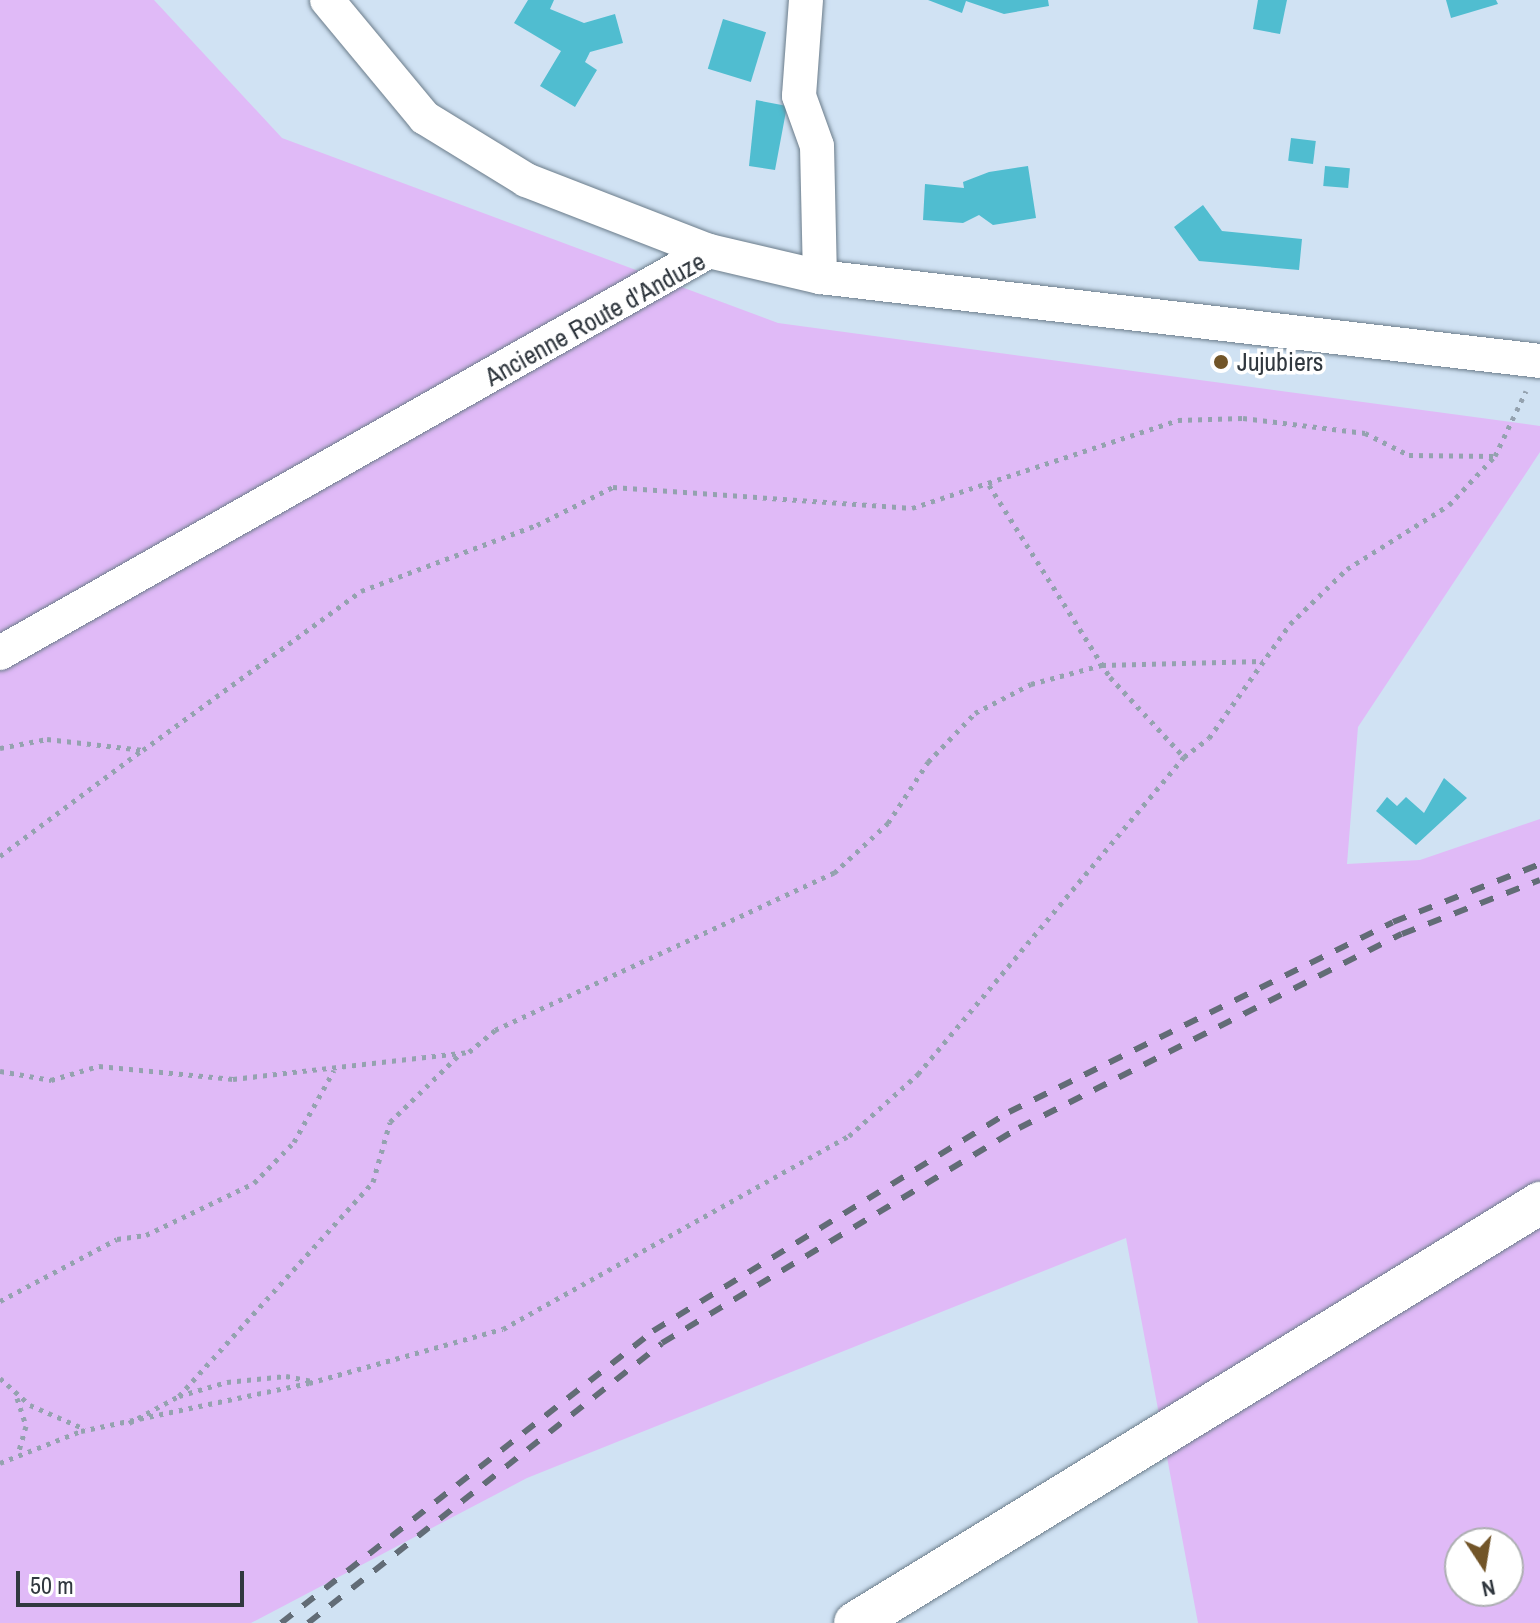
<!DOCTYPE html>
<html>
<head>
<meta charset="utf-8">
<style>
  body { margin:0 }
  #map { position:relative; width:1540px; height:1623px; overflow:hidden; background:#d0e2f3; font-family:"Archivo Narrow",sans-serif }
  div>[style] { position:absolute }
  .green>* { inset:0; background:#e0baf7 }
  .building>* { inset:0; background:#50bdd0; transform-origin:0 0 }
  .path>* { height:5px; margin-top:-2.5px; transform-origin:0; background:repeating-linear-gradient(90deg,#94a2af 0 4px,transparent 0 10px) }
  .roads { filter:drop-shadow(0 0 2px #6b7c8a) drop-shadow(0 0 2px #6b7c8a) }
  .minor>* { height:34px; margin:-17px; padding:0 17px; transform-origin:17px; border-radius:17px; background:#fff }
  .major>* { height:42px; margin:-21px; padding:0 21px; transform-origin:21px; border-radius:21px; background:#fff }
  .rail>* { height:6px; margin-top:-3px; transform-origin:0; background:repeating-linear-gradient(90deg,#626c76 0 14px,transparent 0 28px) }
  .dots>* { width:22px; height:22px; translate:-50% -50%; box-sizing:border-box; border:4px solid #fff; border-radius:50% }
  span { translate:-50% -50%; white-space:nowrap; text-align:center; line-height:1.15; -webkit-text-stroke:7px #fff; paint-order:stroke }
  .street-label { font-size:26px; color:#31383f }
  .poi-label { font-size:26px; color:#31383f }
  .left { translate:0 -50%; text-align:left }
  .north { position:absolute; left:1444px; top:1527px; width:80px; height:80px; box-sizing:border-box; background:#fff; border:2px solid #adafb2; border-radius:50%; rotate:168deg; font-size:22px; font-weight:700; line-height:32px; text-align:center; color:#31383f }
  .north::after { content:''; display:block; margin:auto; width:28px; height:36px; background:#725528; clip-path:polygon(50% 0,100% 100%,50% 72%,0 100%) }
  .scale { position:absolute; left:16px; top:1571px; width:228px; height:36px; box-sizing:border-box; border:4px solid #31383f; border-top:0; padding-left:10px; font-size:24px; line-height:28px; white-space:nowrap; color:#31383f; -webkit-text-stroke:6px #fff; paint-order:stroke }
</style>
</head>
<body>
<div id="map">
  <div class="green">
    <i style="clip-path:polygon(evenodd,0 0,154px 0,282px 138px,778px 323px,1540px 426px,1540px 452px,1358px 727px,1347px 864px,1420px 860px,1540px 819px,1540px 1623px,1198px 1623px,1126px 1238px,527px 1478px,251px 1623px,0 1623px,0 0,1460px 1543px,1508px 1543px,1508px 1591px,1460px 1591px,1460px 1543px)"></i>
  </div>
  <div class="building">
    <i style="clip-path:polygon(528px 0,554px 0,550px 9px,584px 23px,615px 14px,623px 43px,590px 52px,585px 62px,597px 70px,575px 107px,540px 86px,561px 51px,514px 23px)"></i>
    <i style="clip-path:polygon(928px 0,1048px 0,1049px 6px,1004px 14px,966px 1px,962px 13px)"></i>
    <i style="clip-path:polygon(1258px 0,1287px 0,1280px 34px,1253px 29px)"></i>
    <i style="clip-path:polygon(1446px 0,1496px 0,1498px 4px,1451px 18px)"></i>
    <i style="left:723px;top:19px;width:45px;height:52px;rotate:17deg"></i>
    <i style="clip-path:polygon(756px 100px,787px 106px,775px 170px,749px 166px)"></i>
    <i style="left:1291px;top:138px;width:25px;height:23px;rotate:7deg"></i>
    <i style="clip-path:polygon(1028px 166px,1036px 218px,993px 225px,979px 215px,963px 223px,923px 220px,925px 184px,964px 188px,963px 182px,989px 172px)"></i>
    <i style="left:1325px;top:166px;width:25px;height:20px;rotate:5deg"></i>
    <i style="clip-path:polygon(1203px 205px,1222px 231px,1302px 239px,1299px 270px,1199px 261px,1174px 227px)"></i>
    <i style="clip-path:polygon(1444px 778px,1467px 798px,1416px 845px,1376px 811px,1387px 797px,1397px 806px,1406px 797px,1424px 813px)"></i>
  </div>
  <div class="path">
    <i style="left:989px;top:485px;width:227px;rotate:57.8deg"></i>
    <i style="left:1110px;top:677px;width:109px;rotate:47.2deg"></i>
    <i style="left:0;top:748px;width:48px;rotate:-10.8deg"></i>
    <i style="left:47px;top:739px;width:97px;rotate:6.5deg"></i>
    <i style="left:143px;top:750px;width:270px;rotate:-36.1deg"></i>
    <i style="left:361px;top:591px;width:188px;rotate:-20.6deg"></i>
    <i style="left:537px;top:525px;width:85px;rotate:-26.6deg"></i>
    <i style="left:613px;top:487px;width:300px;rotate:4deg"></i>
    <i style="left:912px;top:508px;width:280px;rotate:-18.3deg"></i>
    <i style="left:1178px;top:420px;width:65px;rotate:-1.8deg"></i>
    <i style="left:1243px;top:418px;width:123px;rotate:7deg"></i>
    <i style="left:1365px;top:433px;width:49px;rotate:26.6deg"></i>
    <i style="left:1409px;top:455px;width:86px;rotate:0.7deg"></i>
    <i style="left:1495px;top:456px;width:72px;rotate:-64.5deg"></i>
    <i style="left:0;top:856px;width:177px;rotate:-36.7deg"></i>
    <i style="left:0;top:1071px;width:52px;rotate:10deg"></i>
    <i style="left:51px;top:1080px;width:50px;rotate:-16.3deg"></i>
    <i style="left:99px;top:1066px;width:135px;rotate:5.5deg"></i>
    <i style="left:233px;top:1079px;width:238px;rotate:-6.5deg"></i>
    <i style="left:469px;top:1052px;width:34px;rotate:-40deg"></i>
    <i style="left:495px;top:1030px;width:374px;rotate:-24.9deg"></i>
    <i style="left:834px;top:873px;width:74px;rotate:-42.8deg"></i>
    <i style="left:888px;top:823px;width:73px;rotate:-56.7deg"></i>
    <i style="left:928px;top:762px;width:68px;rotate:-46.2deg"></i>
    <i style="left:975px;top:713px;width:63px;rotate:-27.4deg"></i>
    <i style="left:1031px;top:684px;width:73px;rotate:-15deg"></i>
    <i style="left:1102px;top:665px;width:161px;rotate:-1.4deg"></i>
    <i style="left:0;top:1301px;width:132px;rotate:-27.9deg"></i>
    <i style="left:117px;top:1239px;width:29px;rotate:-8deg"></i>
    <i style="left:146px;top:1235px;width:120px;rotate:-25.7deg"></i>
    <i style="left:254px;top:1183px;width:57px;rotate:-45.7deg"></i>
    <i style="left:294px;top:1142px;width:82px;rotate:-60.9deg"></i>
    <i style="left:0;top:1378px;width:40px;rotate:42deg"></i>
    <i style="left:30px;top:1405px;width:60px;rotate:23.6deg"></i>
    <i style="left:179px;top:1396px;width:289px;rotate:-47.8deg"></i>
    <i style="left:373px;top:1182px;width:62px;rotate:-74.2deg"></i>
    <i style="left:390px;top:1122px;width:99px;rotate:-44.2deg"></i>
    <i style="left:17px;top:1398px;width:29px;rotate:72deg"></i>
    <i style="left:26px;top:1426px;width:25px;rotate:106deg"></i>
    <i style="left:129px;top:1423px;width:57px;rotate:-28.4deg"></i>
    <i style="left:179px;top:1396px;width:50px;rotate:-16.3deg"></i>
    <i style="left:227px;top:1382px;width:59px;rotate:-5.8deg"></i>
    <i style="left:286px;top:1376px;width:25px;rotate:11deg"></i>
    <i style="left:0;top:1463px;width:87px;rotate:-21.6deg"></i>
    <i style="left:81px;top:1431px;width:233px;rotate:-11.9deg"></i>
    <i style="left:309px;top:1383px;width:201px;rotate:-15.6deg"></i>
    <i style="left:503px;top:1329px;width:396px;rotate:-29.2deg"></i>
    <i style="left:849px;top:1136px;width:93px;rotate:-41.9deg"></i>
    <i style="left:918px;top:1074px;width:414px;rotate:-50deg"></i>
    <i style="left:1184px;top:757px;width:31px;rotate:-37deg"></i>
    <i style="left:1209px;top:738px;width:140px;rotate:-54.6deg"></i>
    <i style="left:1290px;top:624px;width:79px;rotate:-44deg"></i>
    <i style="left:1347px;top:569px;width:120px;rotate:-32.1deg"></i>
    <i style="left:1449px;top:505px;width:67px;rotate:-46.8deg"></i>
  </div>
  <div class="roads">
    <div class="minor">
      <i style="left:327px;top:0;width:153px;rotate:50.3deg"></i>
      <i style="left:425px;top:118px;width:119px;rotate:31.5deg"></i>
      <i style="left:526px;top:180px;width:196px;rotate:21.2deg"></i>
      <i style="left:709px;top:251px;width:114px;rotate:13.2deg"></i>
      <i style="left:820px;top:277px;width:725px;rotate:6.65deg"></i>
      <i style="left:806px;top:0;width:96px;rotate:94.2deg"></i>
      <i style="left:799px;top:96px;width:53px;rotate:70.2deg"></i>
      <i style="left:817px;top:146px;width:131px;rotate:88.7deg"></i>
      <i style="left:0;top:653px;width:815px;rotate:-29.55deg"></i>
    </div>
    <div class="major">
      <i style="left:855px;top:1623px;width:804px;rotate:-31.51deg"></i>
    </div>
  </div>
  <div class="rail">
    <i style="left:281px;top:1623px;width:473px;rotate:-38.1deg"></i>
    <i style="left:653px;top:1331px;width:418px;rotate:-31.6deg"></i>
    <i style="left:1009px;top:1112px;width:428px;rotate:-26.3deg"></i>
    <i style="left:1393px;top:922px;width:158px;rotate:-21.5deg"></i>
    <i style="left:308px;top:1623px;width:451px;rotate:-38.3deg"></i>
    <i style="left:662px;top:1343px;width:417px;rotate:-31.1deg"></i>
    <i style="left:1019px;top:1128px;width:429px;rotate:-26.9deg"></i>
    <i style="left:1402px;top:934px;width:148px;rotate:-21.4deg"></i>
  </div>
  <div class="dots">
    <i style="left:1221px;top:362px;background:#725528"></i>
  </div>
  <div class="street-label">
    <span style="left:595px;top:319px;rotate:-29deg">Ancienne Route d'Anduze</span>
  </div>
  <div class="poi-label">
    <span class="left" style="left:1237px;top:362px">Jujubiers</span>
  </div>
  <div class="north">N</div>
  <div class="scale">50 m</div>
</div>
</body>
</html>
